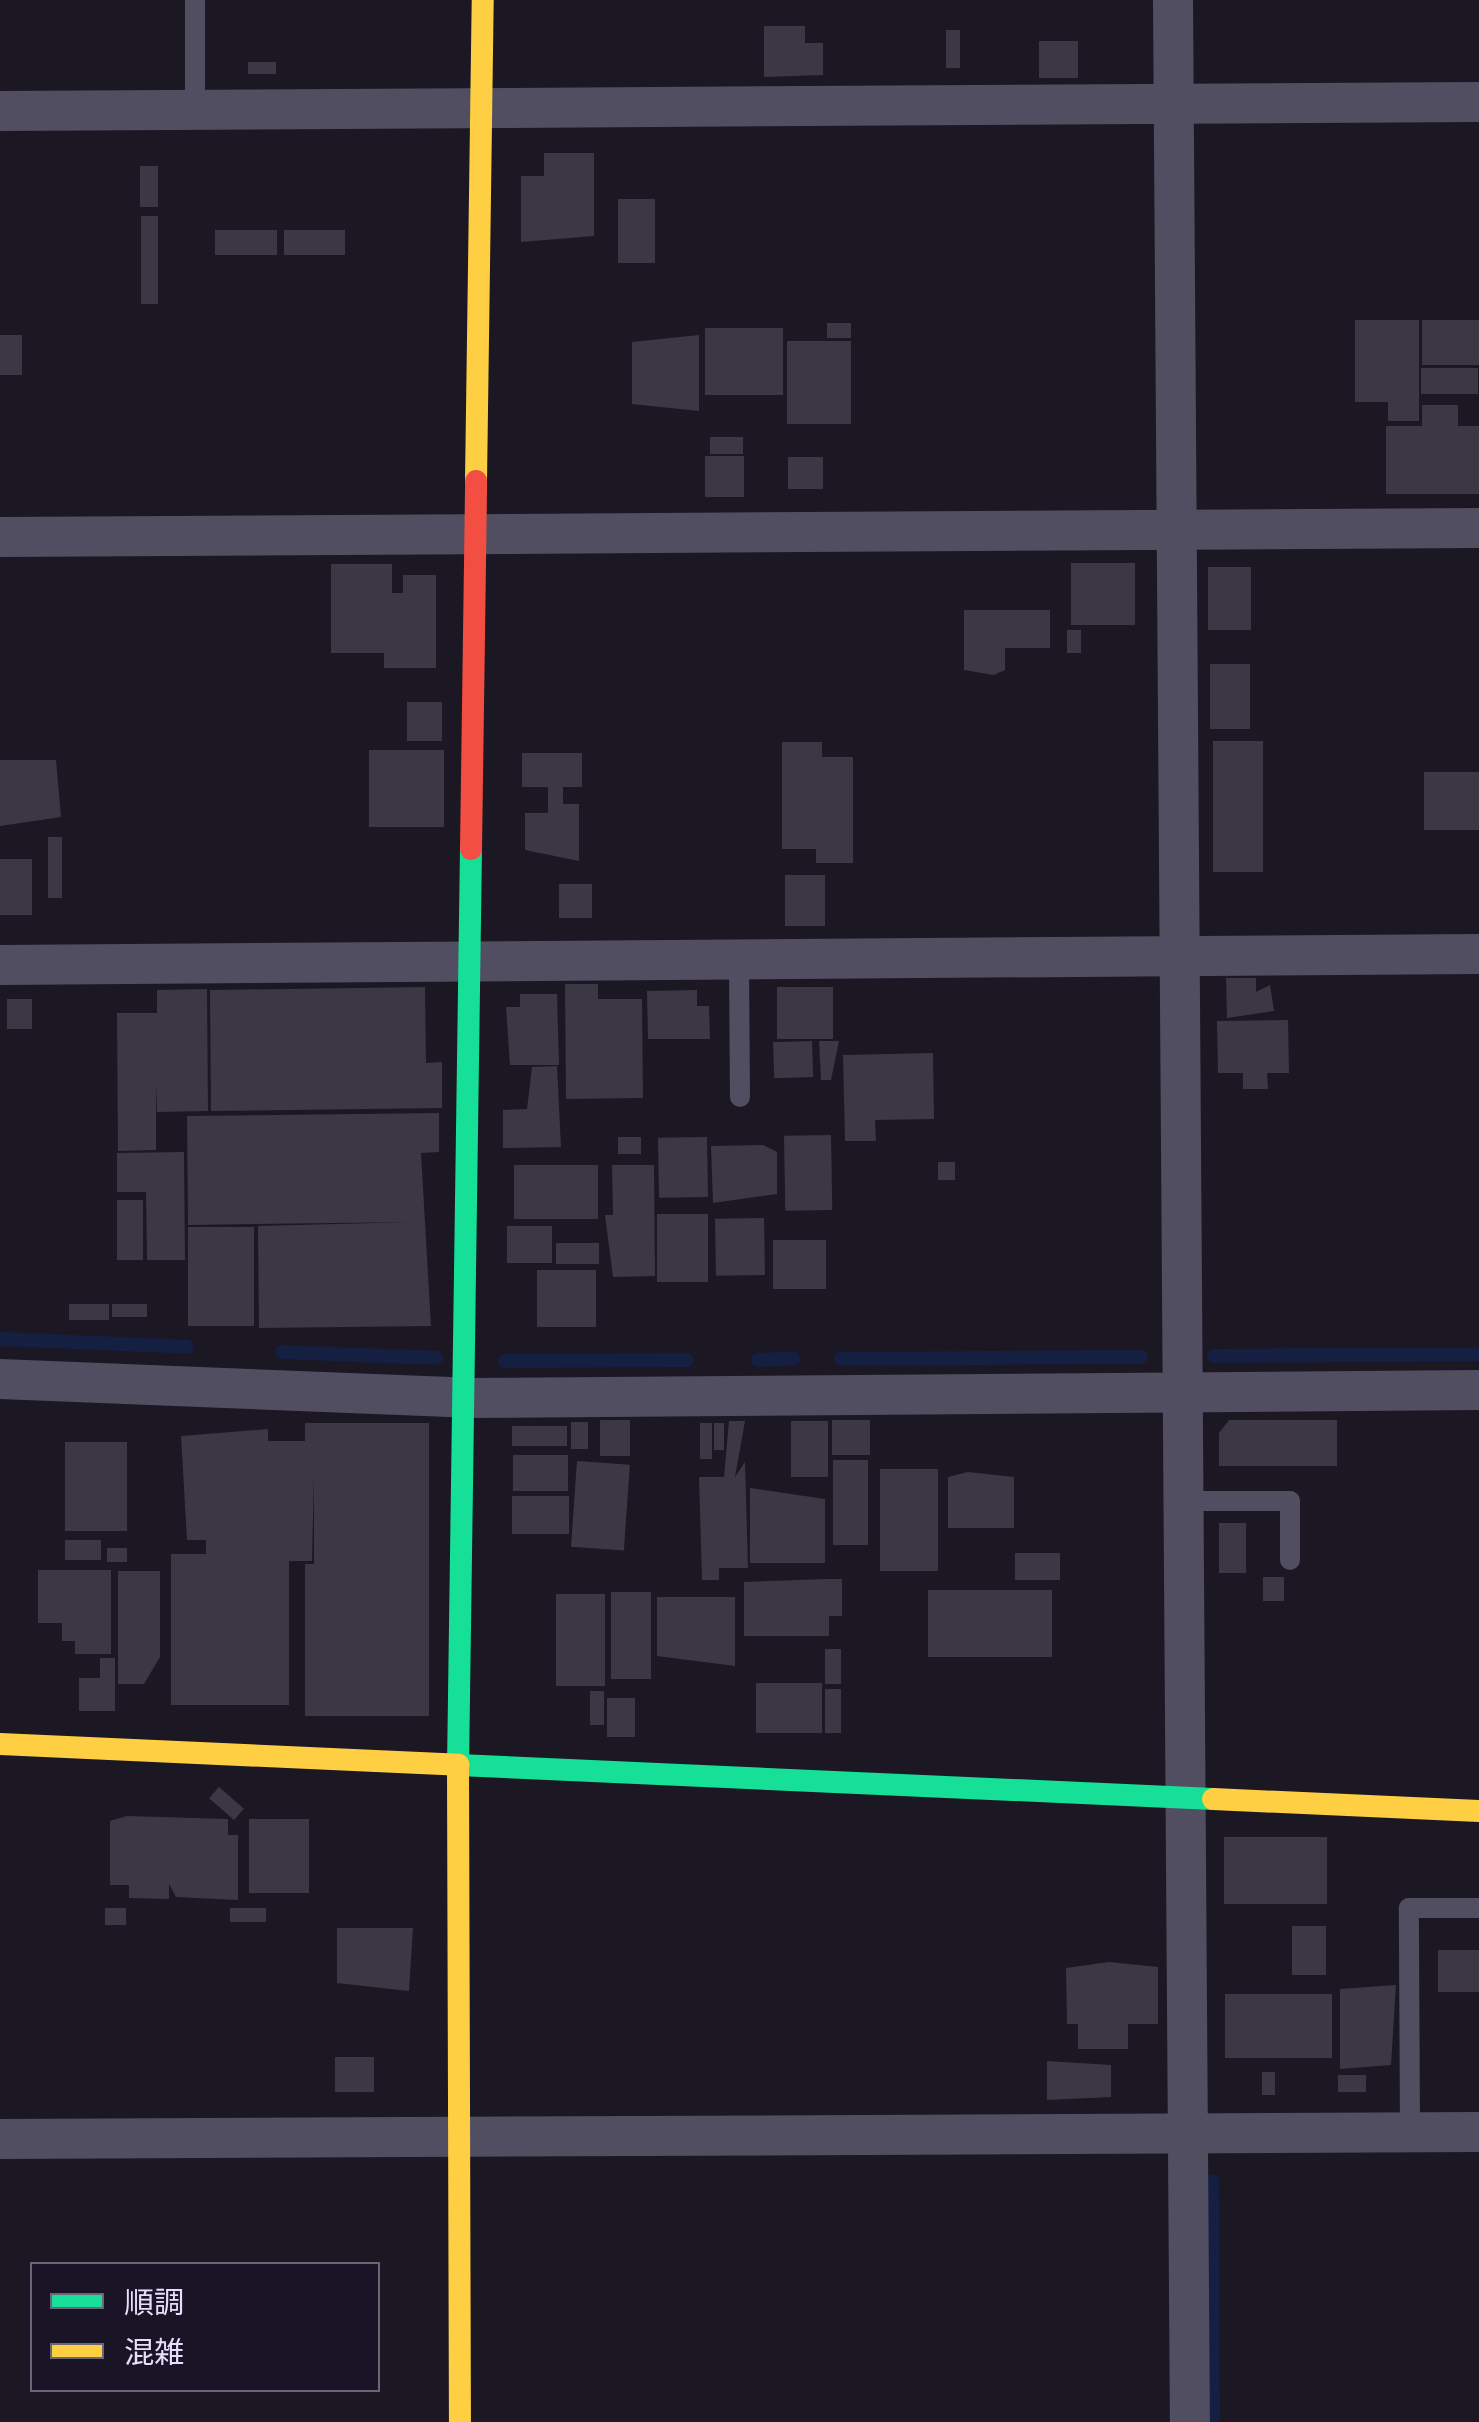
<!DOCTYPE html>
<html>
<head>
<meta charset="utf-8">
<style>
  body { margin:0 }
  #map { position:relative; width:1479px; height:2422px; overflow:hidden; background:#1b1823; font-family:Overpass,"Noto Sans JP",sans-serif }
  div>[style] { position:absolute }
  .stream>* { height:14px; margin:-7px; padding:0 7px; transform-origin:7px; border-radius:7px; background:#151f42 }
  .building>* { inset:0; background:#3b3744; transform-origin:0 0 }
  .lane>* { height:20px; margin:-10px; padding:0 10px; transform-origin:10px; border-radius:10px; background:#524e62 }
  .street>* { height:40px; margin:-20px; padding:0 20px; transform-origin:20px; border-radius:20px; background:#524e62 }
  .fast>* { height:22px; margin:-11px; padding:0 11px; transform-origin:11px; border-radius:11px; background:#16e098 }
  .slow>* { height:22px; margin:-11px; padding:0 11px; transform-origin:11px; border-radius:11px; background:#ffcf43 }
  .jam>* { height:22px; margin:-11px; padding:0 11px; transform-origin:11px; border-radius:11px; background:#f24e42 }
  span { translate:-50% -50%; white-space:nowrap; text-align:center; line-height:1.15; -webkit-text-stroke:9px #1a1427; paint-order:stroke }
  .legend { position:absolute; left:30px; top:2262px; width:350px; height:130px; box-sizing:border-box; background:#1a1427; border:2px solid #6b657c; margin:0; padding:12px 18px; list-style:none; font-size:30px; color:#e5dffb }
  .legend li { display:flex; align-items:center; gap:20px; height:50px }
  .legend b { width:50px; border:2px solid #6b657c }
</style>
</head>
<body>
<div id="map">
  <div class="stream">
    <i style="left:0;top:1339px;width:187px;rotate:2.4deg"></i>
    <i style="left:282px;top:1352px;width:154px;rotate:2.2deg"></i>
    <i style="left:1214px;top:1356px;width:265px;rotate:-0.4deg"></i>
    <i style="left:841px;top:1359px;width:300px;rotate:-0.4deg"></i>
    <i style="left:758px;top:1360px;width:35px;rotate:-2deg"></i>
    <i style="left:505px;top:1361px;width:182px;rotate:-0.3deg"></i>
    <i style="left:1212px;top:2181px;width:241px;rotate:89.8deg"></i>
  </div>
  <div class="building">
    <i style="clip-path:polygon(764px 26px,805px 26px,805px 43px,823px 43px,823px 75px,764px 77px)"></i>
    <i style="left:946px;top:30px;width:14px;height:38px"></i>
    <i style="left:1039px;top:41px;width:39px;height:37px"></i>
    <i style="left:248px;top:62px;width:28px;height:12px"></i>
    <i style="clip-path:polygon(544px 153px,594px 153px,594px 236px,521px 242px,521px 176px,544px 176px)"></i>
    <i style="left:140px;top:166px;width:18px;height:41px"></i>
    <i style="left:618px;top:199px;width:37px;height:64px"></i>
    <i style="left:141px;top:216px;width:17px;height:88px"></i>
    <i style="left:215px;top:230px;width:62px;height:25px"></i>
    <i style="left:284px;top:230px;width:61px;height:25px"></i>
    <i style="clip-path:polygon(1355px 320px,1419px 320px,1419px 421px,1388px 421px,1388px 402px,1355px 402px)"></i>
    <i style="left:1422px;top:320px;width:57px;height:45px"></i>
    <i style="left:827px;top:323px;width:24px;height:15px"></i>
    <i style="left:705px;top:328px;width:78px;height:67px"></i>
    <i style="left:0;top:335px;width:22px;height:40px"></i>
    <i style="clip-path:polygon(699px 335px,699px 411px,632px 404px,632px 342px)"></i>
    <i style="left:787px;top:341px;width:64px;height:83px"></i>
    <i style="left:1421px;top:368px;width:57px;height:26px"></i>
    <i style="clip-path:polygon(1422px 405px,1458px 405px,1458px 426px,1479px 426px,1479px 494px,1386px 494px,1386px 426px,1422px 426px)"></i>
    <i style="left:710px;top:437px;width:33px;height:17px"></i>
    <i style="left:705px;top:456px;width:39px;height:41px"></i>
    <i style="left:788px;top:457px;width:35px;height:32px"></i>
    <i style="left:1135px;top:563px;width:62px;height:64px;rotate:90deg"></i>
    <i style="clip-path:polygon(331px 564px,392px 564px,392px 593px,403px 593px,403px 575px,436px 575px,436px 668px,384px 668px,384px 653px,331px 653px)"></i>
    <i style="left:1208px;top:567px;width:43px;height:63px"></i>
    <i style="clip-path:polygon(964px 610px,1050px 610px,1050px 648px,1005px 648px,1005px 670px,994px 675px,964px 670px)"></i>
    <i style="left:1067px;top:630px;width:14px;height:23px"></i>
    <i style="left:1210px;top:664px;width:40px;height:65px"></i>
    <i style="left:407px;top:702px;width:35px;height:39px"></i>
    <i style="left:1213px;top:741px;width:50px;height:131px"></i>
    <i style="clip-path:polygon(782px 742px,822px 742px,822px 757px,853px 757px,853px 863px,816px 863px,816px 849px,782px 849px)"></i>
    <i style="left:369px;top:750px;width:75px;height:77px"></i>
    <i style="clip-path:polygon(522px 753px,582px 753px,582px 787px,563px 787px,563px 804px,579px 804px,579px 861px,525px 850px,525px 813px,548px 813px,548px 787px,522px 787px)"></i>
    <i style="clip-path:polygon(0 760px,56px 760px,61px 817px,0 826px)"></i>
    <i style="left:1424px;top:772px;width:55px;height:58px"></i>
    <i style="left:48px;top:837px;width:14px;height:61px"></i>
    <i style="left:0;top:859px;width:32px;height:56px"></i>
    <i style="left:785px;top:875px;width:40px;height:51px"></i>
    <i style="left:559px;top:884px;width:33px;height:34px"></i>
    <i style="clip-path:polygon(1226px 978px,1256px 978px,1256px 992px,1270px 985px,1274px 1011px,1227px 1018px)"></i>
    <i style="clip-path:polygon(565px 984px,598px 984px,598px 999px,642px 999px,643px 1098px,566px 1099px)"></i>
    <i style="clip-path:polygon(425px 987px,426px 1063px,442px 1062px,442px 1108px,211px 1111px,210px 990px)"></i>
    <i style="left:777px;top:987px;width:56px;height:52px"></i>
    <i style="clip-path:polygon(207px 989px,208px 1111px,157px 1112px,156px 1085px,156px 1150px,118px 1151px,117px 1013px,157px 1013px,157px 990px)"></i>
    <i style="clip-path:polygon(697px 990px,697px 1006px,709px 1006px,710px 1039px,648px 1039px,647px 991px)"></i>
    <i style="clip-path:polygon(520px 994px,557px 994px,559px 1065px,510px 1065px,506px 1007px,520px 1007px)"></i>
    <i style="left:7px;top:999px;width:25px;height:30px"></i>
    <i style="clip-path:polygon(1288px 1020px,1289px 1073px,1267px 1073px,1268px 1089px,1243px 1089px,1243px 1073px,1218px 1073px,1217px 1021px)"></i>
    <i style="left:812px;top:1041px;width:36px;height:39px;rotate:88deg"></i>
    <i style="clip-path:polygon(819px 1041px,839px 1041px,831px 1080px,821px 1080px)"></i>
    <i style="clip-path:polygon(933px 1053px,934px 1119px,875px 1120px,876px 1141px,845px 1141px,843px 1055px)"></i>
    <i style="clip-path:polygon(557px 1066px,561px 1147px,503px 1148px,503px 1110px,527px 1109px,532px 1067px)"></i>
    <i style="clip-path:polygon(439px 1113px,439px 1152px,421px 1153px,431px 1326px,259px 1328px,258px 1226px,414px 1222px,188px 1225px,187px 1116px)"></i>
    <i style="left:831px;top:1135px;width:75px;height:47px;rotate:89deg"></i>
    <i style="left:618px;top:1137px;width:23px;height:17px"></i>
    <i style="left:707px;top:1137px;width:60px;height:49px;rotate:89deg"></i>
    <i style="clip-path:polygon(763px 1145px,777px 1152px,777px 1194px,713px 1203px,711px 1146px)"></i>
    <i style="clip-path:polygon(184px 1152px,185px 1260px,147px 1260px,146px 1192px,117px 1192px,117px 1153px)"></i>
    <i style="left:938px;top:1162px;width:17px;height:18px"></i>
    <i style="left:514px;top:1165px;width:84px;height:54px"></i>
    <i style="clip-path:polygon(612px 1165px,654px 1165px,655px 1276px,613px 1277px,605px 1215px,613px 1215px)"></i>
    <i style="left:117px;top:1200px;width:26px;height:60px"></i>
    <i style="left:657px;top:1214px;width:51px;height:68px"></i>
    <i style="left:764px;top:1218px;width:57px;height:49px;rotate:89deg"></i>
    <i style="left:552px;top:1226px;width:37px;height:45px;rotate:90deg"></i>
    <i style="left:188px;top:1227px;width:66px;height:99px"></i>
    <i style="left:773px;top:1240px;width:53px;height:49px"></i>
    <i style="left:556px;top:1243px;width:43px;height:21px"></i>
    <i style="left:596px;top:1270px;width:57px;height:59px;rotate:90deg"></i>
    <i style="left:69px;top:1304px;width:40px;height:16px"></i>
    <i style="left:112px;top:1304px;width:35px;height:13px"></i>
    <i style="left:600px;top:1420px;width:30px;height:36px"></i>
    <i style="left:832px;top:1420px;width:38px;height:35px"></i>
    <i style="clip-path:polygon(1229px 1420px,1337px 1420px,1337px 1466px,1219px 1466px,1219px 1433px)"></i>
    <i style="clip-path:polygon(729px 1421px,745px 1421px,735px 1477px,745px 1462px,748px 1568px,719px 1568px,719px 1580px,702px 1580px,699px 1477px,724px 1477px)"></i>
    <i style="left:791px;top:1421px;width:37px;height:56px"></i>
    <i style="left:571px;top:1422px;width:17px;height:27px"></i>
    <i style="clip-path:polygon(305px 1423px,429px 1423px,429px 1716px,305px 1716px,305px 1564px,314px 1564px,314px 1475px,312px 1561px,289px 1561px,289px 1705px,171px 1705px,171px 1554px,206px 1554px,206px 1540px,187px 1540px,181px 1436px,268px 1429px,268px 1441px,305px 1441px)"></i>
    <i style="left:700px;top:1423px;width:12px;height:36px"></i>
    <i style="left:714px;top:1423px;width:10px;height:27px"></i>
    <i style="left:512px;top:1426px;width:55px;height:20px"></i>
    <i style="left:65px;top:1442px;width:62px;height:89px"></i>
    <i style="left:513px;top:1455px;width:55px;height:36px"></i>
    <i style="left:833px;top:1460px;width:35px;height:85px"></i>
    <i style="left:577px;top:1461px;width:53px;height:86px;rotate:4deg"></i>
    <i style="left:880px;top:1469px;width:58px;height:102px"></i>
    <i style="clip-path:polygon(968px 1472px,1014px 1477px,1014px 1528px,948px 1528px,948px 1477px)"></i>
    <i style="clip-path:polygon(750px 1488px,825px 1499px,825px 1563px,750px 1563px)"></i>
    <i style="left:512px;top:1496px;width:57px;height:38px"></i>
    <i style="left:1219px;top:1523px;width:27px;height:50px"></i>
    <i style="left:65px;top:1540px;width:36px;height:20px"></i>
    <i style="left:107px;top:1548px;width:20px;height:14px"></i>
    <i style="left:1015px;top:1553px;width:45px;height:27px"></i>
    <i style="clip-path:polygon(38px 1570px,111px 1570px,111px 1654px,75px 1654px,75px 1641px,62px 1641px,62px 1623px,38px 1623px)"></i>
    <i style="clip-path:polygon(118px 1571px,160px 1571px,160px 1657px,144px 1684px,118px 1684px)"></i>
    <i style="left:1263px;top:1577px;width:21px;height:24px"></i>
    <i style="clip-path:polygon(826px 1579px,842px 1579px,842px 1616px,829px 1616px,829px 1636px,744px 1636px,744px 1582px)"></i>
    <i style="left:928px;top:1590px;width:124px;height:67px"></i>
    <i style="left:611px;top:1592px;width:40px;height:87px"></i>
    <i style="left:556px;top:1594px;width:49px;height:92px"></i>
    <i style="clip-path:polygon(657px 1597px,735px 1597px,735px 1666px,657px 1656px)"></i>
    <i style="left:825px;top:1649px;width:16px;height:35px"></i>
    <i style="clip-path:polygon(100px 1658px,115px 1658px,115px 1711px,79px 1711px,79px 1678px,100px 1678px)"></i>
    <i style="left:756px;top:1683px;width:66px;height:50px"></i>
    <i style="left:825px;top:1689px;width:16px;height:44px"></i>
    <i style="left:590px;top:1691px;width:14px;height:34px"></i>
    <i style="left:607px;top:1698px;width:28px;height:39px"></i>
    <i style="left:219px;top:1787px;width:33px;height:15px;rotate:41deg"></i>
    <i style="clip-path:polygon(127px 1816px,228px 1819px,228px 1835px,238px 1835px,238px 1900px,176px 1897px,169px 1884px,169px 1899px,129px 1898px,129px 1885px,110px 1885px,110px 1821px)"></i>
    <i style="left:249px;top:1819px;width:60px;height:74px"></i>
    <i style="left:1224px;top:1837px;width:103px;height:67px"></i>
    <i style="left:105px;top:1908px;width:21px;height:17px"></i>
    <i style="left:230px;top:1908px;width:36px;height:14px"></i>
    <i style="left:1292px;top:1926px;width:34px;height:49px"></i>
    <i style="clip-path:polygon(337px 1928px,413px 1928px,409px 1991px,337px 1983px)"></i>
    <i style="left:1438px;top:1950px;width:41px;height:42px"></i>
    <i style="clip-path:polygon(1109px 1962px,1158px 1967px,1158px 2024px,1128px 2024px,1128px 2049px,1078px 2049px,1078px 2024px,1067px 2024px,1066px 1968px)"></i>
    <i style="clip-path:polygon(1396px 1985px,1391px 2065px,1340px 2069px,1340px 1989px)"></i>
    <i style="left:1225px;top:1994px;width:107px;height:64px"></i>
    <i style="left:335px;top:2057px;width:39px;height:35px"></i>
    <i style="clip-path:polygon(1047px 2061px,1111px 2065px,1111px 2097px,1047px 2100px)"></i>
    <i style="left:1262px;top:2072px;width:13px;height:23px"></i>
    <i style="left:1338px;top:2075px;width:28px;height:17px"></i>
  </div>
  <div class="lane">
    <i style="left:195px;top:0;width:110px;rotate:90deg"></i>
    <i style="left:739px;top:959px;width:138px;rotate:89.6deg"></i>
    <i style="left:1186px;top:1501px;width:104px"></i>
    <i style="left:1290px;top:1501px;width:59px;rotate:90deg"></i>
    <i style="left:1410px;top:2132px;width:224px;rotate:-90.3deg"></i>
    <i style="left:1409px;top:1908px;width:70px"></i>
  </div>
  <div class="street">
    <i style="left:1173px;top:0;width:2422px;rotate:89.6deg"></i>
    <i style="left:0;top:111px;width:1479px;rotate:-0.35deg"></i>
    <i style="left:0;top:537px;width:1479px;rotate:-0.35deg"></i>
    <i style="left:0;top:965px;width:1479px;rotate:-0.43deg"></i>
    <i style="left:0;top:1379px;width:463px;rotate:2.3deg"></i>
    <i style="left:463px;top:1398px;width:1016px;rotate:-0.45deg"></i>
    <i style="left:0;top:2139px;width:1479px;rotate:-0.27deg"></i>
  </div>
  <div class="fast">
    <i style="left:459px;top:1765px;width:755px;rotate:2.58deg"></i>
    <i style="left:458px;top:1767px;width:918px;rotate:-89.19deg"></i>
  </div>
  <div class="slow">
    <i style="left:476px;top:481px;width:481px;rotate:-89.2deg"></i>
    <i style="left:0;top:1744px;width:459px;rotate:2.6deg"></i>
    <i style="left:458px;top:1767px;width:655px;rotate:89.83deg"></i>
    <i style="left:1213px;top:1799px;width:266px;rotate:2.6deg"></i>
  </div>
  <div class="jam">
    <i style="left:471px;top:849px;width:368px;rotate:-89.2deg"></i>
  </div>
  <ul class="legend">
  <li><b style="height:12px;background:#16e098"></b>順調</li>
  <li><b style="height:12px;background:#ffcf43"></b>混雑</li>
  </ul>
</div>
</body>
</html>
